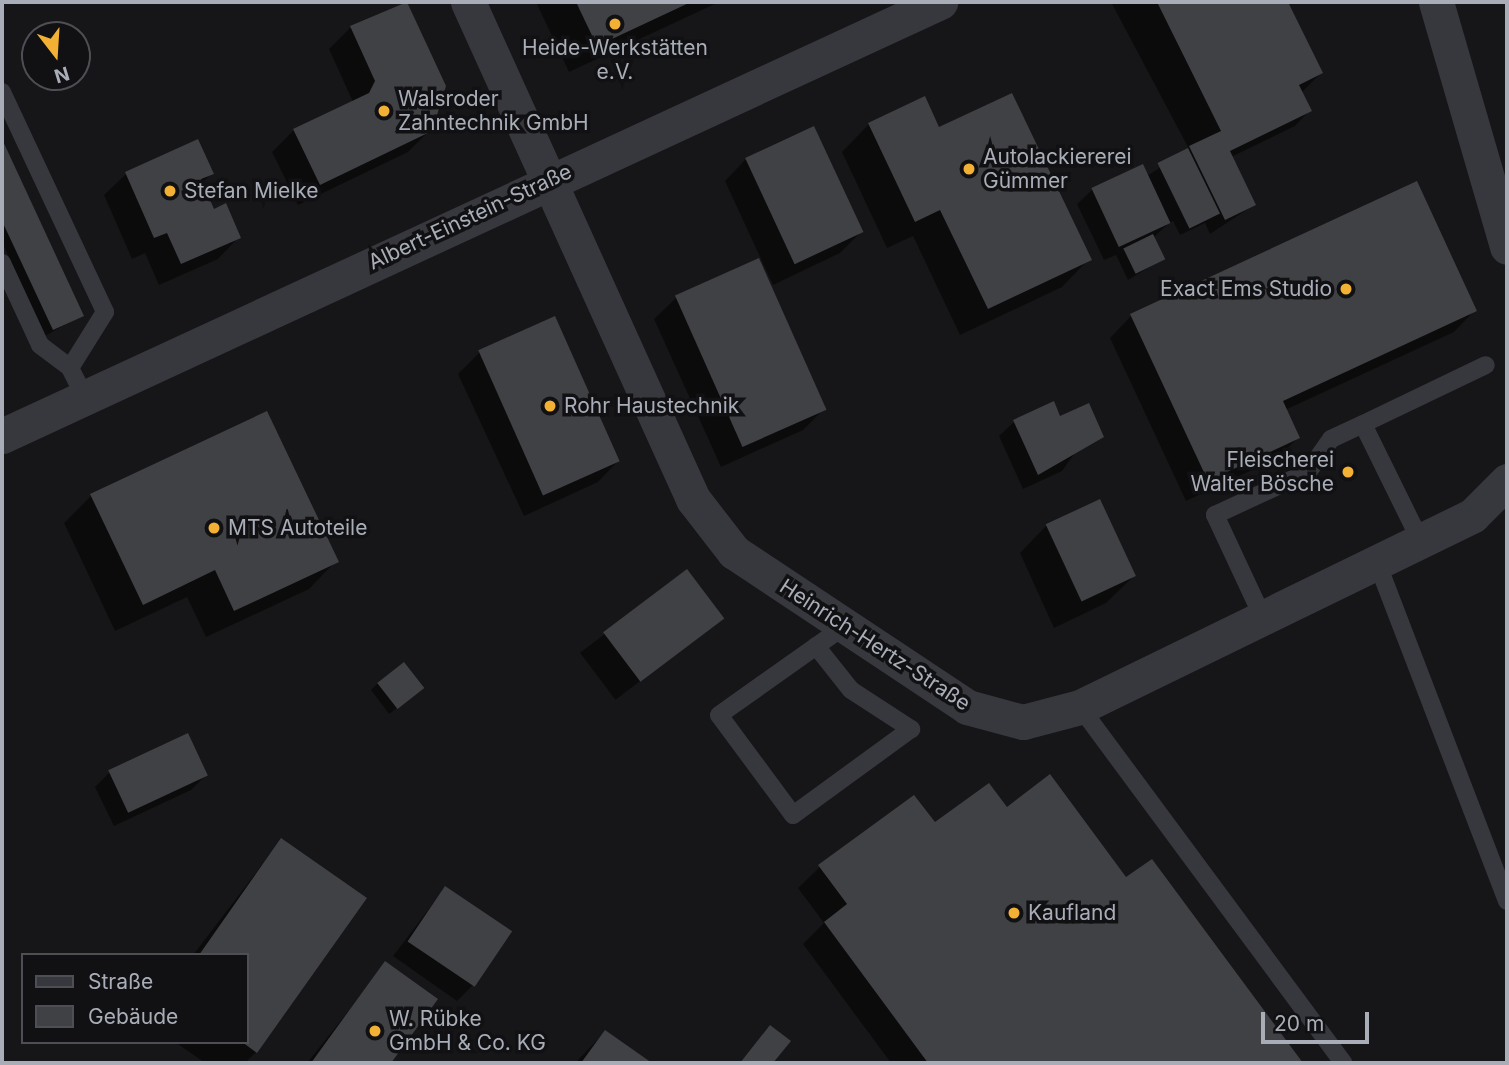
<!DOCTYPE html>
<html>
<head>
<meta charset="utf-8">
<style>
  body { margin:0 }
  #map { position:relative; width:1509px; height:1065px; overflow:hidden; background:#161618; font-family:Inter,sans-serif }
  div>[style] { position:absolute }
  .shadow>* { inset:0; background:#0007; transform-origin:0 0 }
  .building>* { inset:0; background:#404145; transform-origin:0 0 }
  .lane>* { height:18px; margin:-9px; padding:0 9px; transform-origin:9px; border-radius:9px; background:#37383d }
  .street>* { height:35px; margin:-17.5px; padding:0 17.5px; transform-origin:17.5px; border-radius:17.5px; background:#37383d }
  .dots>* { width:19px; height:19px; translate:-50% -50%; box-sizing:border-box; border:4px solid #111113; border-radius:50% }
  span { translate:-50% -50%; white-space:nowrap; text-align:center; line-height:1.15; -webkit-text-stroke:7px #111113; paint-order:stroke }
  .poi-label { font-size:21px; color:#a8adb8 }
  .left { translate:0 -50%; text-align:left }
  .right { translate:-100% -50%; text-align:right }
  .street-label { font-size:21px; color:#a8adb8 }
  .frame { position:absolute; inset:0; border:4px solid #a8adb8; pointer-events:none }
  .legend { position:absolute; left:21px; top:953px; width:228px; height:91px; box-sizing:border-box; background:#111113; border:2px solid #4d4f55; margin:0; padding:9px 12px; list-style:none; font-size:21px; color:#a8adb8 }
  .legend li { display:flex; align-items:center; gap:14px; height:35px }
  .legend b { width:35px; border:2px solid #4d4f55 }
  .north { position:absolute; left:21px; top:21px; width:70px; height:70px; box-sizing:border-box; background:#111113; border:2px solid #4d4f55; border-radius:50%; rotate:163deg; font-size:19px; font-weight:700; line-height:28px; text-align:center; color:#a8adb8 }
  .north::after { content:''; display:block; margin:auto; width:24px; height:32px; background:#f2b134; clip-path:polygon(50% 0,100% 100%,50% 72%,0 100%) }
  .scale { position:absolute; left:1261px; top:1012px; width:108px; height:32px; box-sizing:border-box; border:4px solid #a8adb8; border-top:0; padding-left:9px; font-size:21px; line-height:24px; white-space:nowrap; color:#a8adb8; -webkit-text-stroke:5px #111113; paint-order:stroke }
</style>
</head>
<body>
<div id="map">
  <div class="shadow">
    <i style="clip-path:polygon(536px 2px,719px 2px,569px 72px)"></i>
    <i style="clip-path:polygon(1111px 2px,1286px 2px,1321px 73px,1301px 93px,1309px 111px,1295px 126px,1231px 157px,1254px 205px,1210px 234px,1205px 223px,1180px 235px,1173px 221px,1168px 224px,1154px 237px,1163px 259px,1128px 280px,1116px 255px,1104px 260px,1077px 204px,1092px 190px,1147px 176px,1189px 149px)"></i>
    <i style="clip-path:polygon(351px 27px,430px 130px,408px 152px,298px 205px,272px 152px,294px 130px,353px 102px,329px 49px)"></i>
    <i style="clip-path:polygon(869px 124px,938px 130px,1089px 259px,1062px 287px,960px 335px,913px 236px,887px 248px,842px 152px)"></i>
    <i style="clip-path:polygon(2px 143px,82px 315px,45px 336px,2px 242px)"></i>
    <i style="clip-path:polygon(746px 159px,861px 232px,840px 253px,773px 285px,725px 181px)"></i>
    <i style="clip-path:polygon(212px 173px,201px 184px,213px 211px,239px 237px,218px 259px,159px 285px,145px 253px,132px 259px,104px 195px,126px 174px)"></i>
    <i style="clip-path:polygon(676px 298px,825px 408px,803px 430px,721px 467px,654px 319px)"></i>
    <i style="clip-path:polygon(1475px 310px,1454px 332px,1285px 410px,1298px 438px,1276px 459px,1186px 501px,1110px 338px,1131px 316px)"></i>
    <i style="clip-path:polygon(480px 352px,619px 460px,598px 482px,524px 516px,458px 374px)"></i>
    <i style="clip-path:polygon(1059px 418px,1102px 437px,1075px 453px,1062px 471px,1023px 489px,999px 436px,1014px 422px)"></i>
    <i style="clip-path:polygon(91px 496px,336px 561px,309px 589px,206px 637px,187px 597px,115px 631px,64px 523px)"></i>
    <i style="clip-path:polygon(1047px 525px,1134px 576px,1106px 603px,1054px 628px,1020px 553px)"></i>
    <i style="left:687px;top:572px;width:59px;height:134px;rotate:53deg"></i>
    <i style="clip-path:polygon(378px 683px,415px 694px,389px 714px,371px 690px)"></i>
    <i style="clip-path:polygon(110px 772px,206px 775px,191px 790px,114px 826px,95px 787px)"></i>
    <i style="clip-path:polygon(1006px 809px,1126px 880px,1151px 861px,1301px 1063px,891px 1063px,803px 944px,824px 923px,798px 888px,820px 867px,934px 825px)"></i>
    <i style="clip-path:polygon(281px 840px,256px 1052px,245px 1063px,205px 1063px,175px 1042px,247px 1042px,247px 955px,193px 955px)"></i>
    <i style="clip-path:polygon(445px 888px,472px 986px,457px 1001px,393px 956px)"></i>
    <i style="clip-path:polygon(386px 964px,436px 1000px,389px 1063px,307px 1063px)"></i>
    <i style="clip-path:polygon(605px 1032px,649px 1063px,575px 1063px)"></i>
  </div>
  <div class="building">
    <i style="clip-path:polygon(407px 2px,446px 86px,432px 131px,320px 185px,293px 129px,369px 93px,375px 81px,350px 26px)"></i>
    <i style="clip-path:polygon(576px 2px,691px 2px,597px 46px)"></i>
    <i style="clip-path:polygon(1157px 2px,1288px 2px,1323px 73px,1299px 85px,1312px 111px,1230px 151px,1256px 205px,1225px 220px,1189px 146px,1221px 131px)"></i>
    <i style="clip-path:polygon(1012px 93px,1092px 260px,988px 309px,940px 210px,915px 222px,868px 123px,925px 96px,939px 127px)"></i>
    <i style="left:814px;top:126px;width:117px;height:76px;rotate:65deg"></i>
    <i style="clip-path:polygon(2px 139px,84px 316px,53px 330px,2px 221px)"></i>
    <i style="clip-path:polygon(198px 139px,214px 174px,201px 179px,214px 209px,226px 203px,241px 238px,181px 264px,167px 233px,154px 238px,125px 172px)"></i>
    <i style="left:1188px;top:148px;width:73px;height:34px;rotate:64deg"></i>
    <i style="left:1143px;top:164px;width:65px;height:57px;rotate:65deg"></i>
    <i style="clip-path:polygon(1417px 181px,1477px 311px,1283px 401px,1300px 438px,1208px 481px,1130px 314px)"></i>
    <i style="left:1153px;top:234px;width:28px;height:33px;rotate:64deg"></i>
    <i style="left:759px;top:258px;width:166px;height:92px;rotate:66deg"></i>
    <i style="left:555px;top:316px;width:159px;height:84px;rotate:66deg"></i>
    <i style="clip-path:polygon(1054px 401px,1060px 416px,1089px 403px,1104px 437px,1038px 475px,1013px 420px)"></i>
    <i style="clip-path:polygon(267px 411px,339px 562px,234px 611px,215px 570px,143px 605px,90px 494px)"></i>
    <i style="left:1100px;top:499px;width:85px;height:60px;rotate:65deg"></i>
    <i style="left:687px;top:569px;width:62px;height:105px;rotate:53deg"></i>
    <i style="left:404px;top:662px;width:33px;height:34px;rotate:52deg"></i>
    <i style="left:188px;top:733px;width:47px;height:88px;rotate:65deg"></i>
    <i style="clip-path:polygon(1050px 774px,1126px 877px,1152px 859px,1303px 1063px,928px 1063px,824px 922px,847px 904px,818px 865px,914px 795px,935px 822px,989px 783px,1007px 807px)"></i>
    <i style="clip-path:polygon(281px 838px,367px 898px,257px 1053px,242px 1042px,247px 1042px,247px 955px,199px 955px)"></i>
    <i style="left:445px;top:886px;width:81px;height:67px;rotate:34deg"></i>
    <i style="clip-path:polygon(385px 961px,438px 999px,391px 1063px,311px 1063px)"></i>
    <i style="clip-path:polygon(770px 1025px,791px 1041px,773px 1063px,740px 1063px)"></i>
    <i style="clip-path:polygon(605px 1030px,652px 1063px,581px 1063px)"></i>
  </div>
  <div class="lane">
    <i style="left:2px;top:92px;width:243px;rotate:64.9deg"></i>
    <i style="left:105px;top:312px;width:66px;rotate:122deg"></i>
    <i style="left:2px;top:263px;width:90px;rotate:65.1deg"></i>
    <i style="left:40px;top:345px;width:38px;rotate:37deg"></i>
    <i style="left:70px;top:368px;width:33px;rotate:63deg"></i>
    <i style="left:1421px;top:542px;width:131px;rotate:-116.2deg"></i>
    <i style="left:1363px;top:424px;width:136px;rotate:-25.6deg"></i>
    <i style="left:1378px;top:565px;width:360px;rotate:69deg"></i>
    <i style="left:1264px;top:620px;width:116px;rotate:-115deg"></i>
    <i style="left:1215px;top:515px;width:102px;rotate:-24.8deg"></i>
    <i style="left:1308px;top:472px;width:40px;rotate:-55.1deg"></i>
    <i style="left:1331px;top:439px;width:35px;rotate:-25deg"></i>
    <i style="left:816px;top:646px;width:56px;rotate:51.5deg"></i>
    <i style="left:851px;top:690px;width:72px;rotate:33deg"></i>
    <i style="left:911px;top:729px;width:146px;rotate:143.9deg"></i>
    <i style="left:793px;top:815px;width:124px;rotate:-126.5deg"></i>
    <i style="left:719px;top:715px;width:151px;rotate:-35.3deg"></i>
    <i style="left:1080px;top:707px;width:443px;rotate:53.5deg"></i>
  </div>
  <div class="street">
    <i style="left:468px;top:2px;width:546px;rotate:65.64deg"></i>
    <i style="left:693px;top:499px;width:67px;rotate:52.3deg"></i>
    <i style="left:734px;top:552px;width:280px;rotate:33.6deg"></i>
    <i style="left:967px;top:707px;width:58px;rotate:15deg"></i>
    <i style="left:1023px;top:722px;width:59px;rotate:-14.7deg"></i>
    <i style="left:1080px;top:707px;width:437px;rotate:-26deg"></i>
    <i style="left:1473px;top:515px;width:48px;rotate:-45deg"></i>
    <i style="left:1436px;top:2px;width:255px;rotate:73.8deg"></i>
    <i style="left:2px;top:436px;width:1034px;rotate:-24.83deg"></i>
  </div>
  <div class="dots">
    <i style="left:615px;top:24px;background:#f2b134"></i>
    <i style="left:384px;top:111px;background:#f2b134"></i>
    <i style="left:969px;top:169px;background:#f2b134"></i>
    <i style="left:170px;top:191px;background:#f2b134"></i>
    <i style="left:1346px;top:289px;background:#f2b134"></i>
    <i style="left:550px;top:406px;background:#f2b134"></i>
    <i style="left:1348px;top:472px;background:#f2b134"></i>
    <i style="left:214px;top:528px;background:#f2b134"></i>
    <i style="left:1014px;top:913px;background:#f2b134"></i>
    <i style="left:375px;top:1031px;background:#f2b134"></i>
  </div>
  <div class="poi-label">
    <span style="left:615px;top:60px">Heide-Werkstätten<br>e.V.</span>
    <span class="left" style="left:398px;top:111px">Walsroder<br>Zahntechnik GmbH</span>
    <span class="left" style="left:983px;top:169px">Autolackiererei<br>Gümmer</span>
    <span class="left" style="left:184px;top:191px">Stefan Mielke</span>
    <span class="right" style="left:1332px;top:289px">Exact Ems Studio</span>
    <span class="left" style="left:564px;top:406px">Rohr Haustechnik</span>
    <span class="right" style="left:1334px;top:472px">Fleischerei<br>Walter Bösche</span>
    <span class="left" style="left:228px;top:528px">MTS Autoteile</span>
    <span class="left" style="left:1028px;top:913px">Kaufland</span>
    <span class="left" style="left:389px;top:1031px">W. Rübke<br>GmbH &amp; Co. KG</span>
  </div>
  <div class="street-label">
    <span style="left:470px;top:217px;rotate:-25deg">Albert-Einstein-Straße</span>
    <span style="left:875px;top:645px;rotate:33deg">Heinrich-Hertz-Straße</span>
  </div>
  <div class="frame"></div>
  <ul class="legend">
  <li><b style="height:9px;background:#37383d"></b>Straße</li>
  <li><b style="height:19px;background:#404145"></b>Gebäude</li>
  </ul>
  <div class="north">N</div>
  <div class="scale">20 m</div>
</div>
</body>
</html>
